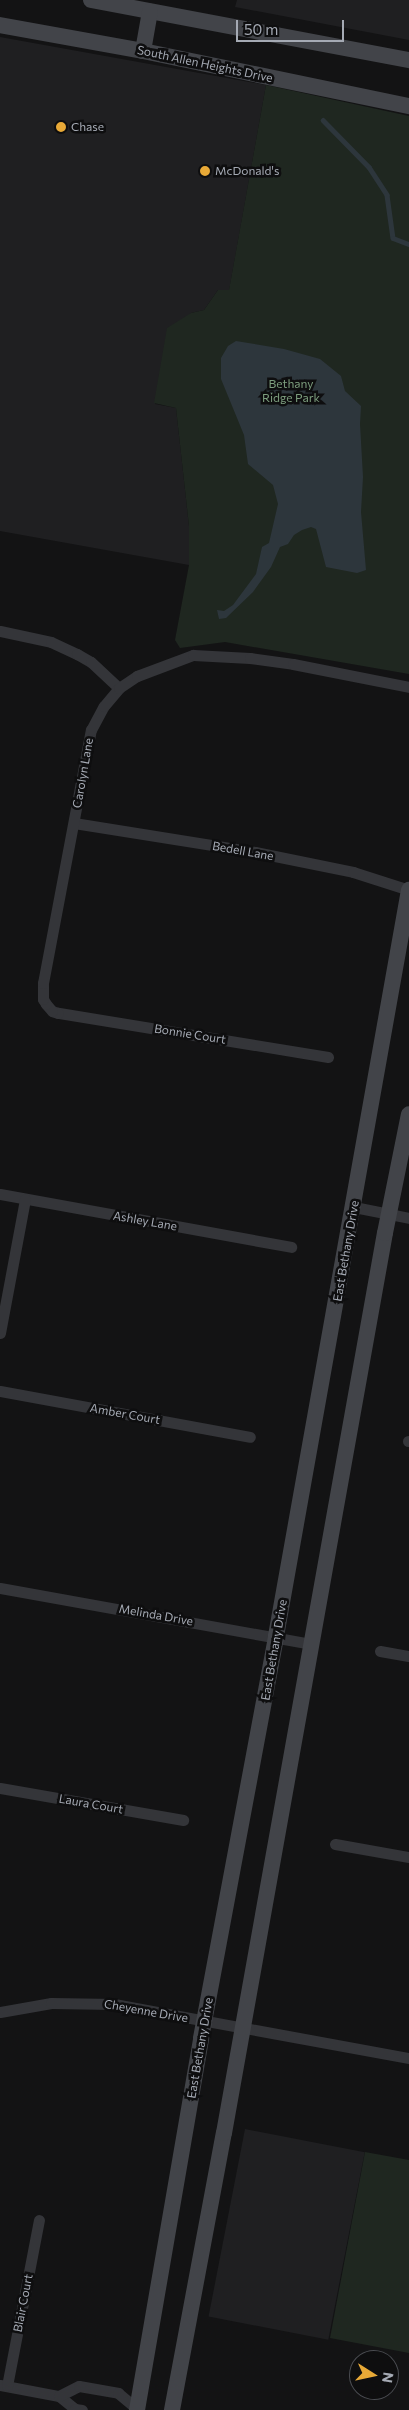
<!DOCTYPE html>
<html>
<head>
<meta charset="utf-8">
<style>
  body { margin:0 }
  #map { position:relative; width:409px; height:2410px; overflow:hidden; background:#131314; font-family:Commissioner,sans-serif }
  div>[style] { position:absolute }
  .built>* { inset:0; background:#1f1f21; transform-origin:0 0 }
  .green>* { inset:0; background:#1f2720 }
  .water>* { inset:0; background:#2d363c }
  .stream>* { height:4.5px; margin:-2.25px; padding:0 2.25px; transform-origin:2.25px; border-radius:2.25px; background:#2d363c }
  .street>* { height:11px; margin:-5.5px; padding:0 5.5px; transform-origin:5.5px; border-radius:5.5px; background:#343539 }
  .secondary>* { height:16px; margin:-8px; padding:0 8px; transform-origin:8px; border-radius:8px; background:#424449 }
  .dots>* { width:14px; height:14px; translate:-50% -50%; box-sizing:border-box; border:2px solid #0e0e0f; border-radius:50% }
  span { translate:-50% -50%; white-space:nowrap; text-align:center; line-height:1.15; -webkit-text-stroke:5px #0e0e0f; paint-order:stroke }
  .street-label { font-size:12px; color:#a5aab4 }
  .poi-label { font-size:12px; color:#a5aab4 }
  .left { translate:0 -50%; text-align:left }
  .park-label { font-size:12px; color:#7d9e7e }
  .north { position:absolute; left:349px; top:2350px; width:50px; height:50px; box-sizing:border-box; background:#0e0e0f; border:1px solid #4a4c51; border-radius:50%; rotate:100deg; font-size:14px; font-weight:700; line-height:20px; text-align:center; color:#a5aab4 }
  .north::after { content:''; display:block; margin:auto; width:18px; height:22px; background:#e8a937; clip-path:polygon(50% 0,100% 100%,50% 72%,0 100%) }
  .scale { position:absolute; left:236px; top:20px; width:108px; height:22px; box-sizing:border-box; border:2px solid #a5aab4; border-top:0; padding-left:6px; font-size:15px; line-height:18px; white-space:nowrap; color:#a5aab4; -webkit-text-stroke:4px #0e0e0f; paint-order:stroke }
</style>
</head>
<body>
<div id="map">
  <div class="built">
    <i style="clip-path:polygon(237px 0,409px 0,409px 40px,235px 7px)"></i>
    <i style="clip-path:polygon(0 37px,266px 85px,229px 291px,218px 290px,204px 310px,191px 313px,155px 404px,176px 408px,189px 526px,189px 565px,0 531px)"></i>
    <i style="left:245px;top:2129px;width:122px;height:191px;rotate:11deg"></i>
  </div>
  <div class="green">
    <i style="clip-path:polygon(266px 85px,409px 116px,409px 674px,225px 642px,180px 648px,175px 640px,189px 565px,189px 526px,176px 408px,154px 403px,167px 328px,191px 313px,204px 310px,218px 290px,229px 290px)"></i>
    <i style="clip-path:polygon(365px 2152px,409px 2160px,409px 2353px,330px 2338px)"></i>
  </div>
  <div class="water">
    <i style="clip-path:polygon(236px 341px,284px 349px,320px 359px,341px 376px,345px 391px,361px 406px,360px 424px,363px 477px,361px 512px,366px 570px,357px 573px,326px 567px,316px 529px,311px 527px,302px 530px,294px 535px,288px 544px,280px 547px,271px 567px,253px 592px,226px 618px,219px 619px,217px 610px,224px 611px,233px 605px,256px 574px,262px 547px,269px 543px,278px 504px,273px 485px,248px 464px,244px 435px,221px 379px,221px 358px,228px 346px)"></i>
  </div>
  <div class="stream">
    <i style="left:323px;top:120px;width:66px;rotate:45.6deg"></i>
    <i style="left:369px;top:167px;width:33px;rotate:57deg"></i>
    <i style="left:387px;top:195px;width:43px;rotate:82.1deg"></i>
    <i style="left:393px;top:238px;width:17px;rotate:21deg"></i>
  </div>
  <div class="street">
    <i style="left:0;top:631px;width:52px;rotate:12.2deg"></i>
    <i style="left:51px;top:642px;width:29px;rotate:25deg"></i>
    <i style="left:77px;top:654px;width:16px;rotate:30deg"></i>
    <i style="left:91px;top:662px;width:38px;rotate:43deg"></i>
    <i style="left:74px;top:823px;width:183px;rotate:9.1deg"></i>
    <i style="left:255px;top:852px;width:100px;rotate:11.5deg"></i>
    <i style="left:353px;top:872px;width:59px;rotate:17.8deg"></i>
    <i style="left:328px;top:1057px;width:274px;rotate:-170.7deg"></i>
    <i style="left:58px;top:1013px;width:6px;rotate:-162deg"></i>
    <i style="left:52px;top:1011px;width:9px;rotate:-131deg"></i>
    <i style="left:46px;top:1004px;width:6px;rotate:-121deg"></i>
    <i style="left:43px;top:999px;width:16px;rotate:-90deg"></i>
    <i style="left:43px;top:983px;width:258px;rotate:-79.3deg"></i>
    <i style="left:91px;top:730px;width:27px;rotate:-62deg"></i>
    <i style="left:104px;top:706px;width:23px;rotate:-50deg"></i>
    <i style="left:119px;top:688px;width:22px;rotate:-34deg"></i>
    <i style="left:137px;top:676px;width:60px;rotate:-20.6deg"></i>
    <i style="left:193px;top:655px;width:57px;rotate:3deg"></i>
    <i style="left:250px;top:658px;width:43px;rotate:7.9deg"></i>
    <i style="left:293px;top:664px;width:118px;rotate:11.2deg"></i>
    <i style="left:0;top:1194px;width:296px;rotate:10.3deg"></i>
    <i style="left:354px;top:1207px;width:56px;rotate:11.3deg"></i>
    <i style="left:0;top:1333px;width:136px;rotate:-79.4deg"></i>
    <i style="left:0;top:1391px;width:254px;rotate:10.4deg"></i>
    <i style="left:408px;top:1441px;width:1px"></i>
    <i style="left:0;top:1588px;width:317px;rotate:10.2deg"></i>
    <i style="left:380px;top:1651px;width:29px;rotate:10deg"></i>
    <i style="left:0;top:1788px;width:186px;rotate:9.9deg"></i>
    <i style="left:335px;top:1844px;width:75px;rotate:10deg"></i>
    <i style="left:0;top:2012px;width:52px;rotate:-10deg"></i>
    <i style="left:51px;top:2003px;width:63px;rotate:0.9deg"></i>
    <i style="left:114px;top:2004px;width:300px;rotate:10.4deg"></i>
    <i style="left:0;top:2385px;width:60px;rotate:10.6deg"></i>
    <i style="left:59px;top:2396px;width:21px;rotate:39deg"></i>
    <i style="left:75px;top:2409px;width:7px;rotate:8deg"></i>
    <i style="left:7px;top:2386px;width:169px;rotate:-79.1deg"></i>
    <i style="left:59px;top:2396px;width:22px;rotate:-27deg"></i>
    <i style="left:79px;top:2386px;width:40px;rotate:10deg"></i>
    <i style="left:118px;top:2393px;width:25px;rotate:40deg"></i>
  </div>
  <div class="secondary">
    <i style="left:91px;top:0;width:324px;rotate:10.7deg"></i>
    <i style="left:0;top:25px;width:145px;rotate:10.3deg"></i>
    <i style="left:143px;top:51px;width:272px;rotate:11.7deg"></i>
    <i style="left:143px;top:51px;width:40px;rotate:-80deg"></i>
    <i style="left:137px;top:2410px;width:377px;rotate:-80.2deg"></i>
    <i style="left:201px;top:2038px;width:409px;rotate:-79.4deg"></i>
    <i style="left:276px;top:1636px;width:758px;rotate:-79.89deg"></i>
    <i style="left:172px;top:2410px;width:282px;rotate:-79.4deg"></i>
    <i style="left:224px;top:2133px;width:914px;rotate:-79.86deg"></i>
    <i style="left:385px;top:1233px;width:121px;rotate:-78.6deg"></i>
  </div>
  <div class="dots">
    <i style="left:61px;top:127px;background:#e8a937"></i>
    <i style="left:205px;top:171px;background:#e8a937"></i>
  </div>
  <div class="street-label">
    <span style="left:205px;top:64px;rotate:12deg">South Allen Heights Drive</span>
    <span style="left:83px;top:773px;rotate:-80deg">Carolyn Lane</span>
    <span style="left:243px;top:851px;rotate:10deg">Bedell Lane</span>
    <span style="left:190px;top:1034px;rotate:9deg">Bonnie Court</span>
    <span style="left:145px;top:1221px;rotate:10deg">Ashley Lane</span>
    <span style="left:346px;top:1251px;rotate:-80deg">East Bethany Drive</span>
    <span style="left:125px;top:1414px;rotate:10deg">Amber Court</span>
    <span style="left:156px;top:1615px;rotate:10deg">Melinda Drive</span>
    <span style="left:274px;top:1650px;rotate:-80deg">East Bethany Drive</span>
    <span style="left:91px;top:1804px;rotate:10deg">Laura Court</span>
    <span style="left:146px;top:2011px;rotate:10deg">Cheyenne Drive</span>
    <span style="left:200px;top:2048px;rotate:-80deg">East Bethany Drive</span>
    <span style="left:23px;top:2303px;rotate:-79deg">Blair Court</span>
  </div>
  <div class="poi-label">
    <span class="left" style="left:71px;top:127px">Chase</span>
    <span class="left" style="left:215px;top:171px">McDonald's</span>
  </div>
  <div class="park-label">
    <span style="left:291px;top:391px">Bethany<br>Ridge Park</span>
  </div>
  <div class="north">N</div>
  <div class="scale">50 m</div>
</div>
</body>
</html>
